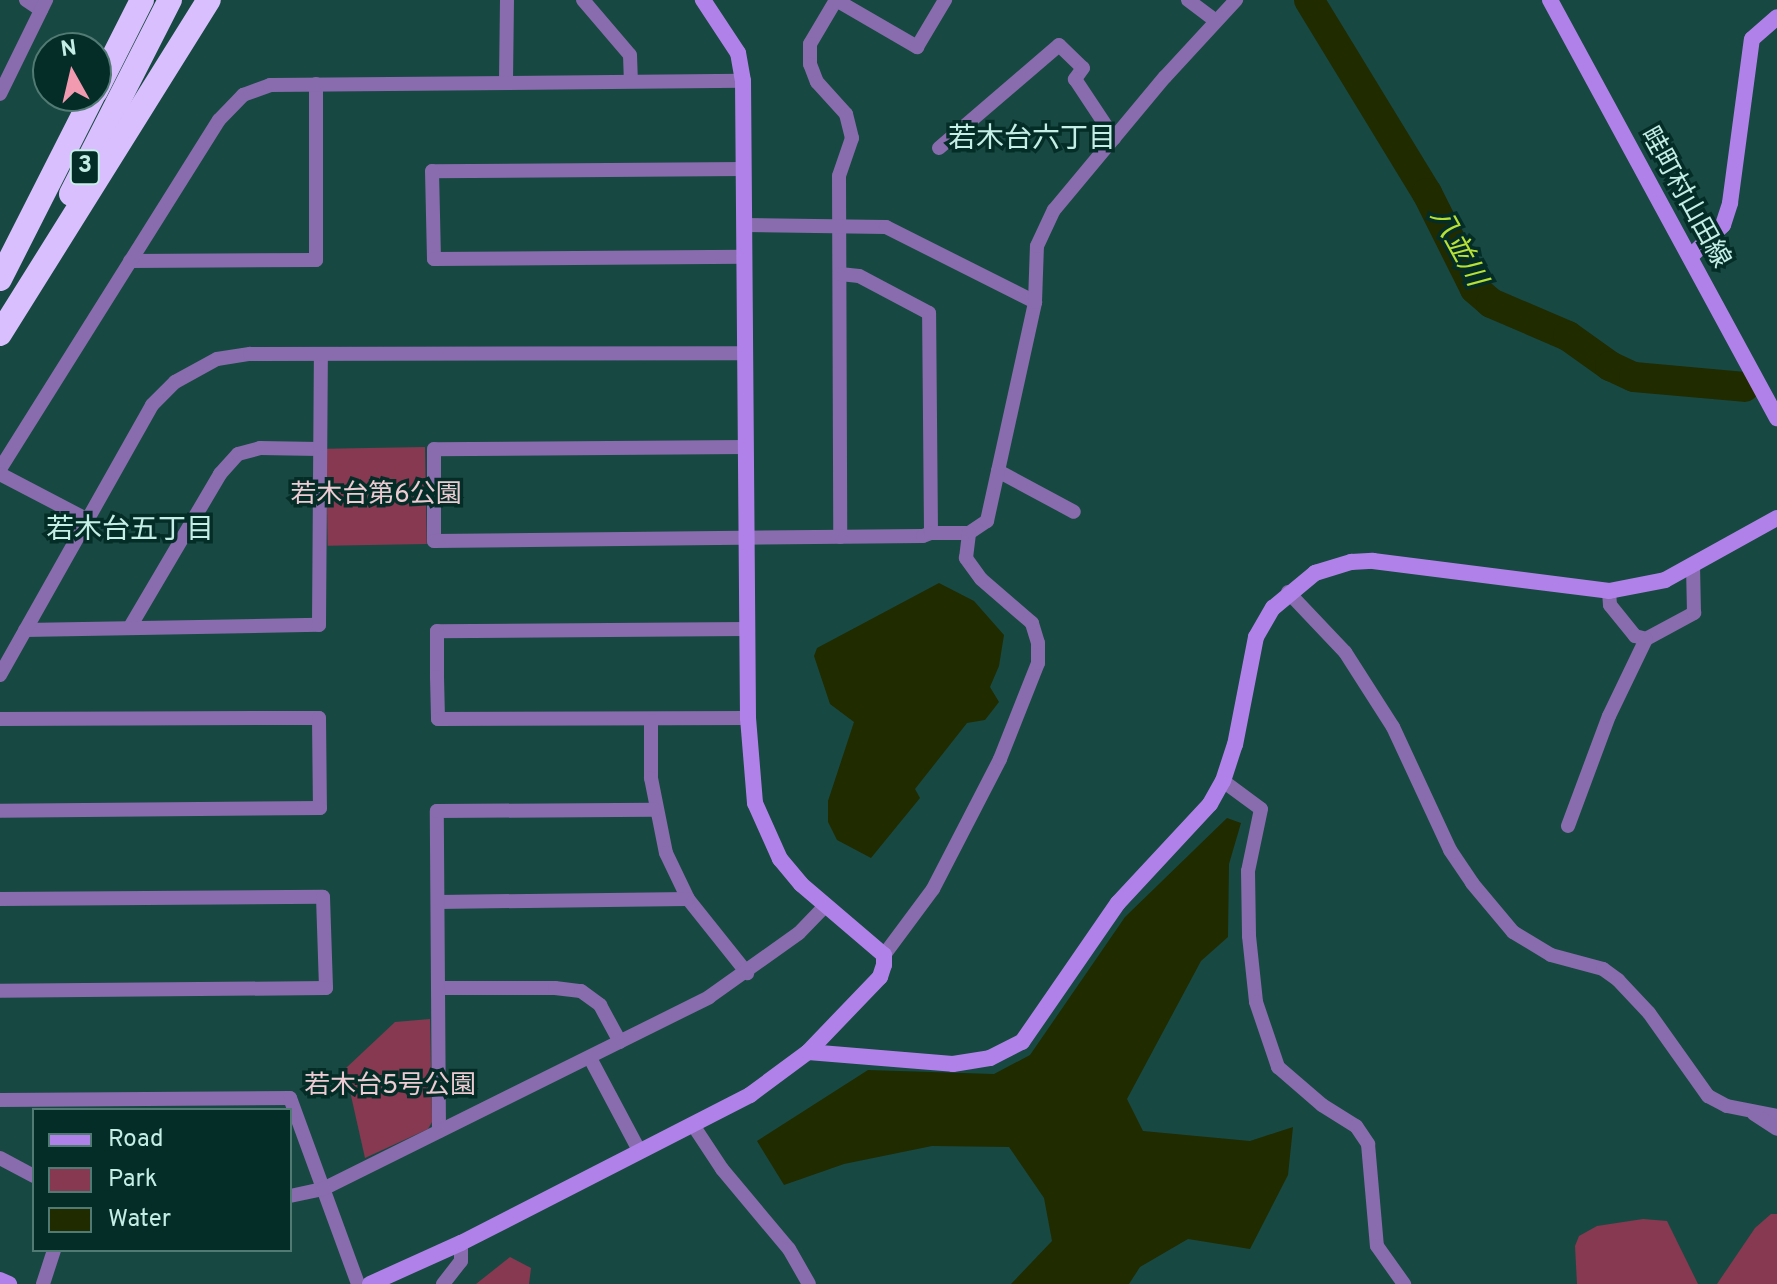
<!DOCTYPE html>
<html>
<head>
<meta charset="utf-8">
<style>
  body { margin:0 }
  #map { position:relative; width:1777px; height:1284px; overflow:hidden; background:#184842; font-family:Overpass,"Noto Sans JP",sans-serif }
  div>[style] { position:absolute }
  .green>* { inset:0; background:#863951; transform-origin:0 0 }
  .water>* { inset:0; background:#202b00 }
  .river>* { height:30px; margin:-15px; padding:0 15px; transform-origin:15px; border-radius:15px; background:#202b00 }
  .street>* { height:14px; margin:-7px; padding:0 7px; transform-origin:7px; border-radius:7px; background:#886cad }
  .secondary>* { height:16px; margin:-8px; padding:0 8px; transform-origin:8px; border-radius:8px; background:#b082e9 }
  .highway>* { height:24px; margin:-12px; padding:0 12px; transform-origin:12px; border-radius:12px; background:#d9bffe }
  span { translate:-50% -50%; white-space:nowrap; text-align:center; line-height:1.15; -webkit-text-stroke:7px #052d28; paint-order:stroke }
  .shield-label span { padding:2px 6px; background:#052d28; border:2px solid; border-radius:6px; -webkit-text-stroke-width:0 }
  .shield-label { font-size:24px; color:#c5eee7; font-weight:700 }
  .street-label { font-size:26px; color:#c5eee7 }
  .park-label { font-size:26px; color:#eccbd2 }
  .neighbourhood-label { font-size:28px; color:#c5eee7 }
  .water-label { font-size:28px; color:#b7e233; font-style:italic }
  .legend { position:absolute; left:32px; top:1108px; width:260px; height:144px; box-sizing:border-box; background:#052d28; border:2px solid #527a74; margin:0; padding:10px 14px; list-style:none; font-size:24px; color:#c5eee7 }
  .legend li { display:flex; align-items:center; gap:16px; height:40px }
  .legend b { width:40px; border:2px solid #527a74 }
  .north { position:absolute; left:32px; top:32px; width:80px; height:80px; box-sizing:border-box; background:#052d28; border:2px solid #527a74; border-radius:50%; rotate:352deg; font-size:22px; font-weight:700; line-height:32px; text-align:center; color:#c5eee7 }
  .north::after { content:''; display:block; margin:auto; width:28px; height:36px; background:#f29ab0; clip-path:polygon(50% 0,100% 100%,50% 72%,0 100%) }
</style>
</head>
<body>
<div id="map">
  <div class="green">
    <i style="left:425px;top:447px;width:97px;height:99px;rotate:89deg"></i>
    <i style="clip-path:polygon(430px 1019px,432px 1122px,428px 1129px,365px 1158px,345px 1069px,395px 1022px)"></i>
    <i style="clip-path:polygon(1771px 1214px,1777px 1214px,1777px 1284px,1717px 1284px,1755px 1228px)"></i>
    <i style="clip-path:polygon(1643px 1219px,1667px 1221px,1698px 1284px,1577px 1284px,1575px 1246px,1579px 1236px,1597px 1226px)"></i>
    <i style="clip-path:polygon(510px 1257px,531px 1268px,529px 1284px,476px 1284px)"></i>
  </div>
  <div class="water">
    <i style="clip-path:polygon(939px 583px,974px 601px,1004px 635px,999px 666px,990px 687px,999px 702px,985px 720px,967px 723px,915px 789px,920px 798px,871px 858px,837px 840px,828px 822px,828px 801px,854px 722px,830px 704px,814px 656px,817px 648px)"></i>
    <i style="clip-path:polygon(1227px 818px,1241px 823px,1229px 864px,1228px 937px,1201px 961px,1127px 1099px,1143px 1131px,1250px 1141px,1293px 1127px,1288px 1175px,1250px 1249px,1188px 1239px,1140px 1267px,1129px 1284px,1011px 1284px,1052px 1241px,1044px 1198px,1009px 1147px,932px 1146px,844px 1164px,784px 1185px,757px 1141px,868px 1070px,994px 1074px,1030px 1055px,1125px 917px)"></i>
  </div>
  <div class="river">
    <i style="left:1309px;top:0;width:226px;rotate:58.6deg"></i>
    <i style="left:1427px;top:193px;width:107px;rotate:63.4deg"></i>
    <i style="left:1475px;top:289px;width:21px;rotate:41deg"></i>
    <i style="left:1491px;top:303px;width:84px;rotate:23.2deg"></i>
    <i style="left:1568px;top:336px;width:52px;rotate:35.5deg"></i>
    <i style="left:1610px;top:366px;width:26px;rotate:25deg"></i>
    <i style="left:1634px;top:377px;width:111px;rotate:5.1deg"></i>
  </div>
  <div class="street">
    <i style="left:26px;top:0;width:18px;rotate:34deg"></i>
    <i style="left:583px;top:0;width:72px;rotate:49.5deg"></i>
    <i style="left:630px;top:55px;width:25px;rotate:88deg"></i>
    <i style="left:836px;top:0;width:51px;rotate:120.6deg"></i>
    <i style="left:810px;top:44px;width:20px;rotate:90deg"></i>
    <i style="left:810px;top:64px;width:19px;rotate:69deg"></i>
    <i style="left:817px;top:82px;width:43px;rotate:47.8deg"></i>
    <i style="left:846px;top:114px;width:25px;rotate:76deg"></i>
    <i style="left:852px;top:138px;width:40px;rotate:108.9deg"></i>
    <i style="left:839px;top:176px;width:361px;rotate:89.8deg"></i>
    <i style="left:836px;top:0;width:94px;rotate:30.1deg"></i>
    <i style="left:917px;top:47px;width:55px;rotate:-59.2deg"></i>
    <i style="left:1188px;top:0;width:34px;rotate:37deg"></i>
    <i style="left:506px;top:81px;width:81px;rotate:-89.3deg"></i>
    <i style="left:0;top:94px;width:105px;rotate:-63.9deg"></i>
    <i style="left:939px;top:148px;width:158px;rotate:-40.6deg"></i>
    <i style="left:1059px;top:45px;width:33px;rotate:44deg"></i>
    <i style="left:1083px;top:68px;width:14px;rotate:126deg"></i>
    <i style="left:1075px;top:79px;width:71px;rotate:56.5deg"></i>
    <i style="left:744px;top:169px;width:312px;rotate:179.6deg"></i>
    <i style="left:432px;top:171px;width:88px;rotate:88.7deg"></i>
    <i style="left:434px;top:259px;width:311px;rotate:-0.4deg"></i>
    <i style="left:744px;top:225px;width:142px;rotate:0.8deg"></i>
    <i style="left:886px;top:227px;width:167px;rotate:26.7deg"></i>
    <i style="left:130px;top:261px;width:186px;rotate:-0.3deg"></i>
    <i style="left:316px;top:260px;width:176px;rotate:-90deg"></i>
    <i style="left:746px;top:447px;width:312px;rotate:179.6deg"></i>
    <i style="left:434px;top:449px;width:92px;rotate:90deg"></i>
    <i style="left:434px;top:541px;width:489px;rotate:-0.6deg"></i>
    <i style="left:923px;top:536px;width:9px;rotate:-21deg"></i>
    <i style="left:931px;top:533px;width:220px;rotate:-90.5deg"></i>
    <i style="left:929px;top:313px;width:79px;rotate:-152.1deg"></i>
    <i style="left:859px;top:276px;width:19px;rotate:-174deg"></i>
    <i style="left:0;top:469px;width:412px;rotate:-57.9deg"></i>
    <i style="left:219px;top:120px;width:35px;rotate:-46deg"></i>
    <i style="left:243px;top:95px;width:29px;rotate:-20deg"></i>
    <i style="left:270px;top:85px;width:473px;rotate:-0.5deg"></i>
    <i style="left:998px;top:471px;width:86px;rotate:28.3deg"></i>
    <i style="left:0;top:474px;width:97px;rotate:27.6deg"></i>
    <i style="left:931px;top:533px;width:38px"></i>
    <i style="left:969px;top:533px;width:22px;rotate:-34deg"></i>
    <i style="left:987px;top:521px;width:224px;rotate:-77.6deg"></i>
    <i style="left:1035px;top:302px;width:56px;rotate:-88deg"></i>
    <i style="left:1037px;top:246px;width:40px;rotate:-65deg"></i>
    <i style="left:1054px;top:210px;width:173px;rotate:-50.2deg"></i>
    <i style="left:1165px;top:77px;width:105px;rotate:-47.3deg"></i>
    <i style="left:1609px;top:591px;width:14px;rotate:86deg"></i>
    <i style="left:1610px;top:605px;width:40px;rotate:51deg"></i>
    <i style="left:1635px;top:636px;width:11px;rotate:15deg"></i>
    <i style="left:1646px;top:639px;width:55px;rotate:-28.4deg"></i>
    <i style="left:1694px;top:613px;width:46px;rotate:-91.2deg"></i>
    <i style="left:1288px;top:592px;width:83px;rotate:46.5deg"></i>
    <i style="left:1345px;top:652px;width:89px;rotate:57.4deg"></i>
    <i style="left:1393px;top:727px;width:136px;rotate:65.1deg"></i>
    <i style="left:1450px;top:850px;width:40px;rotate:56deg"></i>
    <i style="left:1472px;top:883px;width:64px;rotate:50.1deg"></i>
    <i style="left:1513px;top:932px;width:44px;rotate:31.2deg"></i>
    <i style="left:1551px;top:955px;width:54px;rotate:15.1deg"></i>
    <i style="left:1603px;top:969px;width:19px;rotate:36deg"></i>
    <i style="left:1618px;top:980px;width:45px;rotate:46.8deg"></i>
    <i style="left:1649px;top:1013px;width:102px;rotate:54.6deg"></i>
    <i style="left:1708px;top:1096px;width:21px;rotate:28deg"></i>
    <i style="left:1727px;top:1106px;width:51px;rotate:11.3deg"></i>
    <i style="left:130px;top:627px;width:178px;rotate:-59.5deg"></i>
    <i style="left:220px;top:474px;width:27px;rotate:-48deg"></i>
    <i style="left:238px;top:454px;width:23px;rotate:-15deg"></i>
    <i style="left:260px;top:448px;width:59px;rotate:1deg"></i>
    <i style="left:747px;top:629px;width:310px;rotate:179.6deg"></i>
    <i style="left:437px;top:631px;width:46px;rotate:90deg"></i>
    <i style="left:437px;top:677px;width:42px;rotate:88.6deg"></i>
    <i style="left:438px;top:719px;width:310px;rotate:-0.2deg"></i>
    <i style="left:25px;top:630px;width:294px;rotate:-1deg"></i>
    <i style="left:319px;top:625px;width:271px;rotate:-89.6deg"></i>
    <i style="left:0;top:675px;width:310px;rotate:-60.6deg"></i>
    <i style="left:152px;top:405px;width:33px;rotate:-45deg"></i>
    <i style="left:175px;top:382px;width:48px;rotate:-28.7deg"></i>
    <i style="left:217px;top:359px;width:33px;rotate:-9deg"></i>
    <i style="left:250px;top:354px;width:495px;rotate:-0.1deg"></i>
    <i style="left:0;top:719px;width:319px;rotate:-0.2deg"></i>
    <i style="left:319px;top:718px;width:90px;rotate:89.4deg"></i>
    <i style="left:320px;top:808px;width:320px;rotate:179.5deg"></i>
    <i style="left:651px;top:721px;width:57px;rotate:90deg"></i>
    <i style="left:651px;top:778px;width:76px;rotate:78.7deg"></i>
    <i style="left:666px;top:853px;width:51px;rotate:64.4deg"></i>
    <i style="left:688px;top:899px;width:95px;rotate:51.4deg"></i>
    <i style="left:1223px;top:781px;width:47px;rotate:36.4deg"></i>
    <i style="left:1261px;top:809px;width:63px;rotate:101.8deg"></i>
    <i style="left:1248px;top:871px;width:65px;rotate:89.1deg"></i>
    <i style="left:1249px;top:936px;width:66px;rotate:83.9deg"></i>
    <i style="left:1256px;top:1002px;width:69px;rotate:71.3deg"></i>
    <i style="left:1278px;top:1067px;width:58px;rotate:40.8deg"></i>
    <i style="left:1322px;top:1105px;width:40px;rotate:32deg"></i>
    <i style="left:1356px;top:1126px;width:22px;rotate:56deg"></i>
    <i style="left:1368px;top:1144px;width:102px;rotate:85deg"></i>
    <i style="left:1377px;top:1246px;width:47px;rotate:54.6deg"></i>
    <i style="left:1568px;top:826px;width:117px;rotate:-69.6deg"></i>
    <i style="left:1609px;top:716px;width:85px;rotate:-64.3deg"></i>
    <i style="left:0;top:899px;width:323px;rotate:-0.4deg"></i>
    <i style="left:323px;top:897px;width:91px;rotate:88.1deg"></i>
    <i style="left:326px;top:988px;width:326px;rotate:179.5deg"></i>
    <i style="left:438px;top:902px;width:250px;rotate:-0.7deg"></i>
    <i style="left:884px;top:955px;width:82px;rotate:-53.4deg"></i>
    <i style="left:933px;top:889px;width:146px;rotate:-62.7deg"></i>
    <i style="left:1000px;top:759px;width:103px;rotate:-68.4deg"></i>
    <i style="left:1038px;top:663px;width:20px;rotate:-90deg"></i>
    <i style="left:1038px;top:643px;width:21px;rotate:-107deg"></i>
    <i style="left:1032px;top:623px;width:67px;rotate:-139.2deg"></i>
    <i style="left:981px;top:579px;width:26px;rotate:-126deg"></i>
    <i style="left:966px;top:558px;width:25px;rotate:-83deg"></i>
    <i style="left:438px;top:988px;width:117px"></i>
    <i style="left:555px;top:988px;width:26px;rotate:7deg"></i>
    <i style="left:581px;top:991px;width:24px;rotate:36deg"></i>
    <i style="left:600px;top:1005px;width:42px;rotate:61.6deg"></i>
    <i style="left:590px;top:1058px;width:106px;rotate:62deg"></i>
    <i style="left:0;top:1100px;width:290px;rotate:-0.4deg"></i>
    <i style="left:290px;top:1098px;width:198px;rotate:69.9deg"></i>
    <i style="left:1754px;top:1114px;width:27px;rotate:33deg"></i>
    <i style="left:693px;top:1125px;width:53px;rotate:56.6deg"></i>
    <i style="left:722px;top:1169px;width:104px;rotate:50.1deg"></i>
    <i style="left:789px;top:1249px;width:40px;rotate:60.3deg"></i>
    <i style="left:439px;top:1131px;width:320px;rotate:-90.4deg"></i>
    <i style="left:437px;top:811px;width:218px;rotate:-0.3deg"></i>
    <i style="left:0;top:1158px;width:38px;rotate:28deg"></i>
    <i style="left:290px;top:1196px;width:34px;rotate:-12deg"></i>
    <i style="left:323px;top:1189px;width:431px;rotate:-26.4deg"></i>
    <i style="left:709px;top:997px;width:110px;rotate:-35.4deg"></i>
    <i style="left:799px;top:933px;width:37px;rotate:-46deg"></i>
    <i style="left:43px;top:1284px;width:36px;rotate:-72deg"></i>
    <i style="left:443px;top:1284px;width:29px;rotate:-52deg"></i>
    <i style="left:461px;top:1261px;width:18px;rotate:-90deg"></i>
  </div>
  <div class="secondary">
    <i style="left:1550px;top:0;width:476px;rotate:61.5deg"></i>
    <i style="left:1690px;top:257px;width:46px;rotate:-44.1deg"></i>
    <i style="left:1723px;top:225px;width:23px;rotate:-72deg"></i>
    <i style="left:1730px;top:203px;width:165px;rotate:-82.4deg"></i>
    <i style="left:1752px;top:39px;width:33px;rotate:-41deg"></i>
    <i style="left:808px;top:1052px;width:145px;rotate:4.7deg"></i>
    <i style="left:953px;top:1064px;width:37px;rotate:-9deg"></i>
    <i style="left:990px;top:1058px;width:36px;rotate:-27deg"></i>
    <i style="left:1022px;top:1042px;width:169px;rotate:-55.4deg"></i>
    <i style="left:1118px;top:903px;width:135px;rotate:-47.1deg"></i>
    <i style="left:1210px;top:804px;width:26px;rotate:-61deg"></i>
    <i style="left:1223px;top:781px;width:38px;rotate:-72deg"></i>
    <i style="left:1235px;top:745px;width:110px;rotate:-79deg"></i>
    <i style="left:1256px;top:637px;width:34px;rotate:-60deg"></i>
    <i style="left:1273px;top:608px;width:55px;rotate:-39.8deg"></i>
    <i style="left:1315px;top:573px;width:38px;rotate:-17deg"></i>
    <i style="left:1351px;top:562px;width:22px;rotate:-3deg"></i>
    <i style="left:1373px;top:561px;width:238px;rotate:7.2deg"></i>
    <i style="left:1609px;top:591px;width:57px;rotate:-11.1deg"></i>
    <i style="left:1665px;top:580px;width:128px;rotate:-29deg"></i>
    <i style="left:0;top:1280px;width:10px;rotate:24deg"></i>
    <i style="left:370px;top:1284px;width:100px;rotate:-24.3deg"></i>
    <i style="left:461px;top:1243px;width:325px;rotate:-27.1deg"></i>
    <i style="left:750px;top:1095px;width:72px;rotate:-36.6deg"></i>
    <i style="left:808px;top:1052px;width:104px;rotate:-46.2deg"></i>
    <i style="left:880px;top:977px;width:13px;rotate:-72deg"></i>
    <i style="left:884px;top:965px;width:10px;rotate:-90deg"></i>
    <i style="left:884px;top:955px;width:109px;rotate:-139.5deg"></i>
    <i style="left:801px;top:884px;width:33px;rotate:-130deg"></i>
    <i style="left:780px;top:859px;width:61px;rotate:-114.1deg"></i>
    <i style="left:755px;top:803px;width:85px;rotate:-94.7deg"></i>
    <i style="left:748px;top:718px;width:637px;rotate:-90.45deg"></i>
    <i style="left:743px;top:81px;width:28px;rotate:-100deg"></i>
    <i style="left:738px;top:53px;width:64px;rotate:-123.4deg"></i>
  </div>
  <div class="highway">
    <i style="left:96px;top:91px;width:102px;rotate:-63.2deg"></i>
    <i style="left:71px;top:194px;width:218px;rotate:-63deg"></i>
    <i style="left:0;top:279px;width:205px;rotate:-63.1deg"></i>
    <i style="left:0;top:334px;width:394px;rotate:-58deg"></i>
  </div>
  <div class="shield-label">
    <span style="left:85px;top:167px">3</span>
  </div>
  <div class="street-label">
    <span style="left:1684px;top:198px;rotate:61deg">畦町村山田線</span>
  </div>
  <div class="park-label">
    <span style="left:376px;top:496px">若木台第6公園</span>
    <span style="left:390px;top:1087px">若木台5号公園</span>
  </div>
  <div class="neighbourhood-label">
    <span style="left:1032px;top:140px">若木台六丁目</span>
    <span style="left:130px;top:531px">若木台五丁目</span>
  </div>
  <div class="water-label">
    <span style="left:1457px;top:248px;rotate:61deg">八並川</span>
  </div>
  <ul class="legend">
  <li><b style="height:10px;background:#b082e9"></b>Road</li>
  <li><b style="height:22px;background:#863951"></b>Park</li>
  <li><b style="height:22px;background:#202b00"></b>Water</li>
  </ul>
  <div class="north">N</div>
</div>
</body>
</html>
